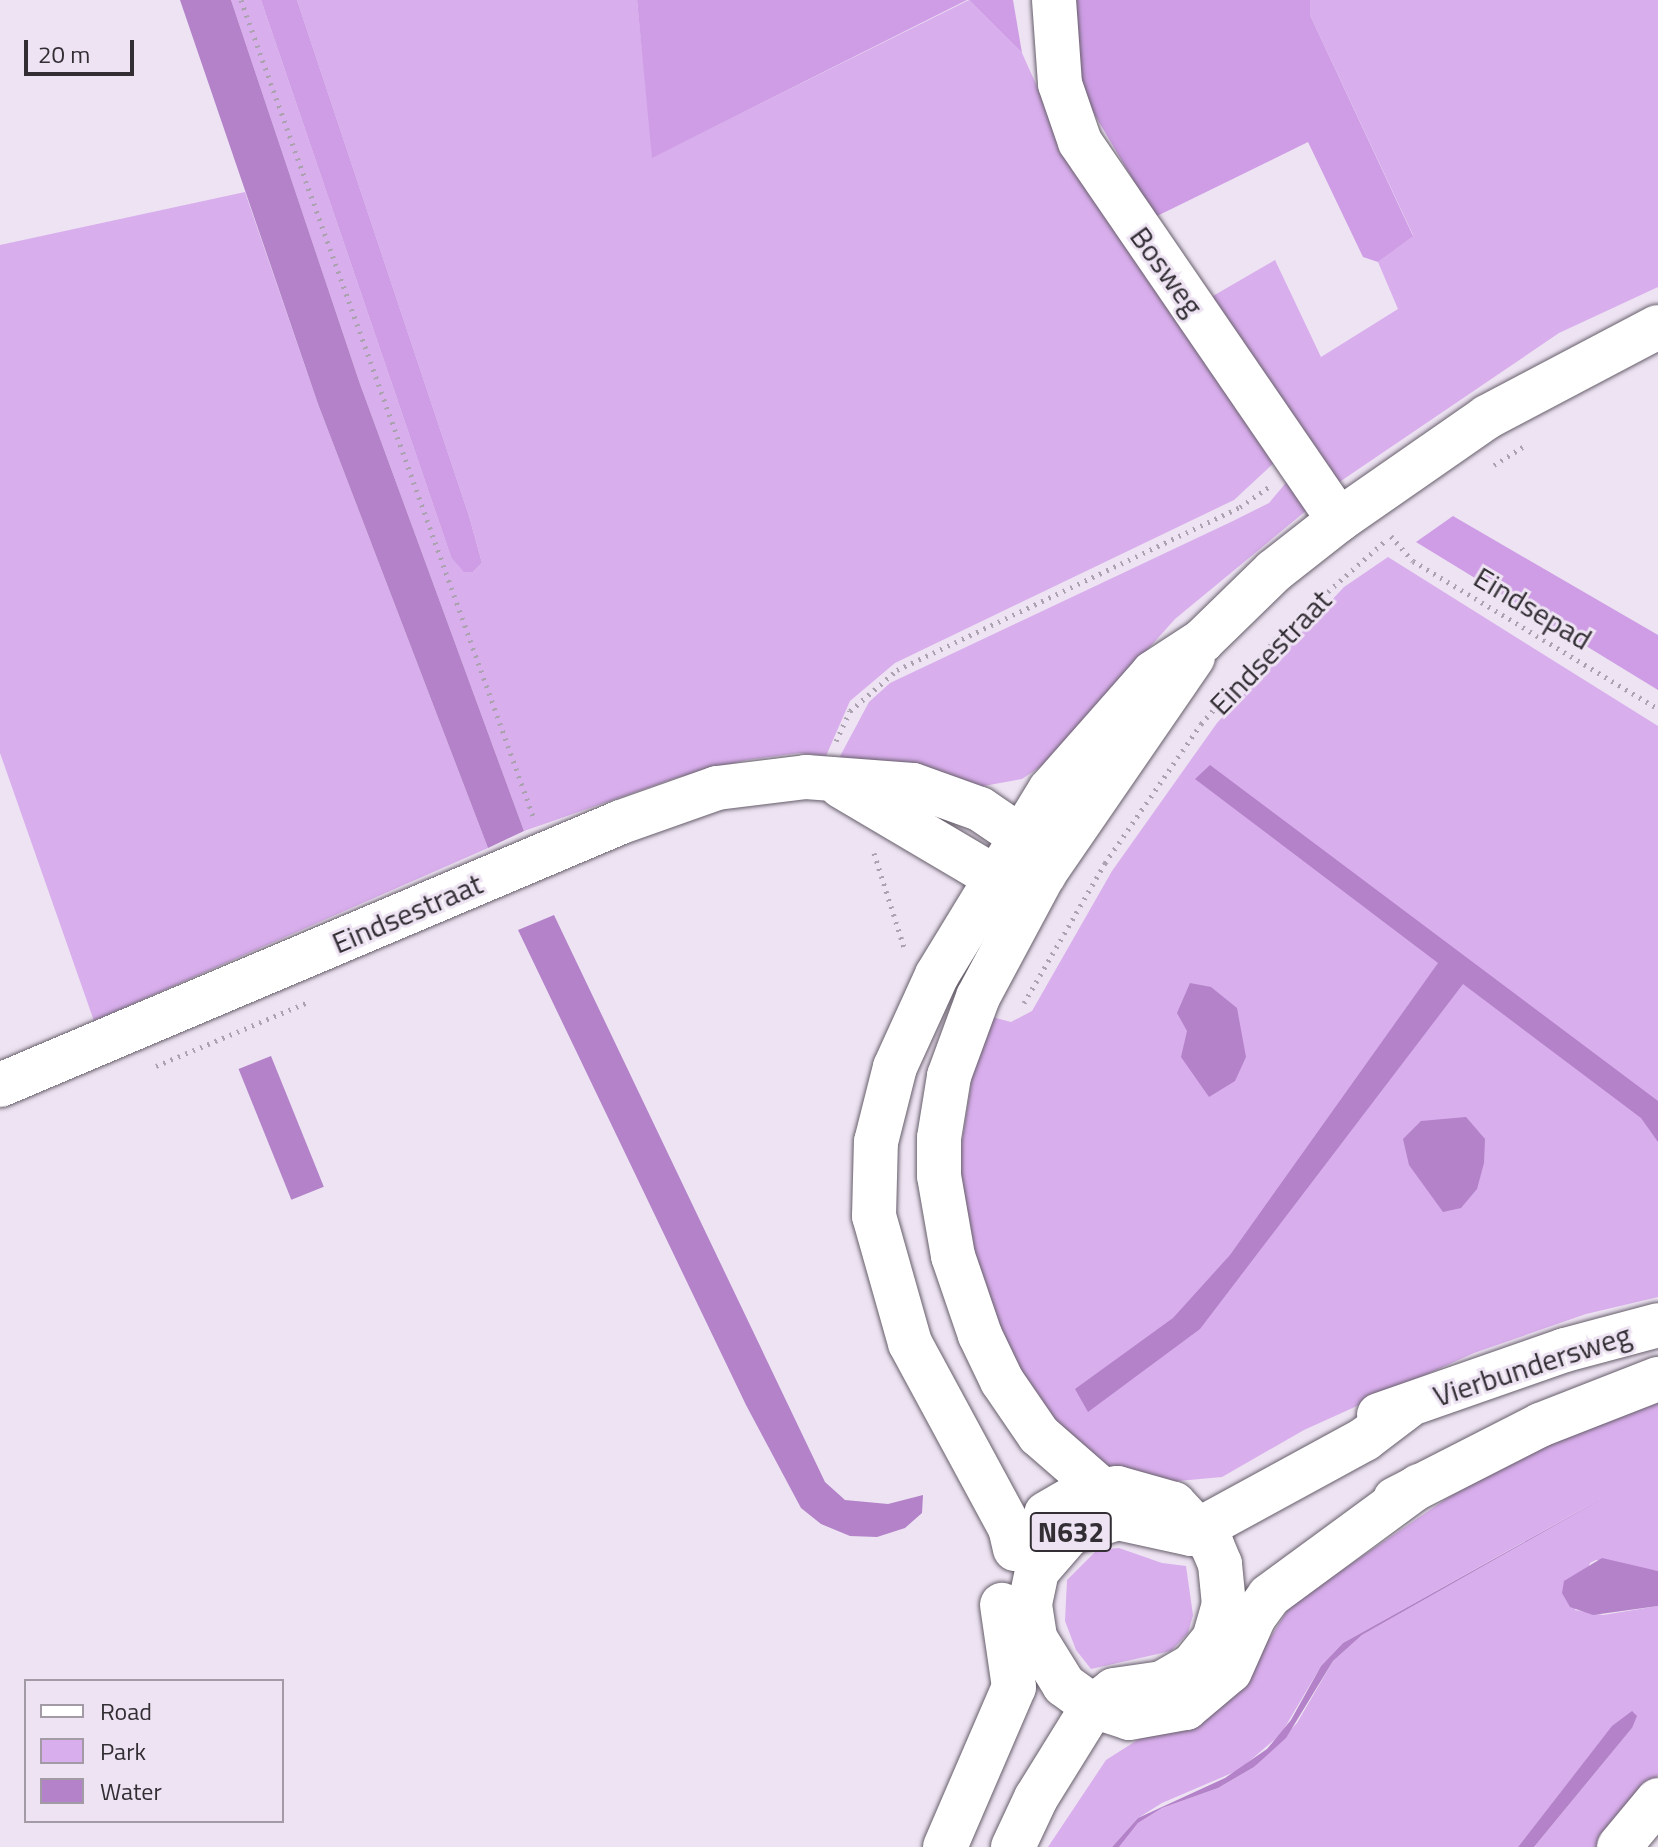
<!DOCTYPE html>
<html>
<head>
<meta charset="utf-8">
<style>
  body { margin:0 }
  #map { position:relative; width:1658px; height:1847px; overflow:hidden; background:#ede3f2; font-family:"Titillium Web",sans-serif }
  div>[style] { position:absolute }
  .green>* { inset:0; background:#d9aeed }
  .forest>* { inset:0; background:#ce9de5 }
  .water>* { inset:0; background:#b382c9; transform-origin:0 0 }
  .path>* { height:5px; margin-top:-2.5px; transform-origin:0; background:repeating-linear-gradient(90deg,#aaa2ae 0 2px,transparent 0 8px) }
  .roads { filter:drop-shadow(0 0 2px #665e6a) drop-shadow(0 0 2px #665e6a) }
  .minor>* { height:44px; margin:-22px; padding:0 22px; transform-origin:22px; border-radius:22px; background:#fff }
  .major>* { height:44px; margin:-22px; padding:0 22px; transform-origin:22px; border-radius:22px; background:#fff }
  span { translate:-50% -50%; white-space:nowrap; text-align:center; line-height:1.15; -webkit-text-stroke:6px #ede3f2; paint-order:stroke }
  .shield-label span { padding:2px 6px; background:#ede3f2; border:2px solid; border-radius:6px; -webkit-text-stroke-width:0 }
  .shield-label { font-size:28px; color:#322e34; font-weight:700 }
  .street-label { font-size:30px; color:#322e34 }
  .legend { position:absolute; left:24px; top:1679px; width:260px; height:144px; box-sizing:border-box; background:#ede3f2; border:2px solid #a29ba6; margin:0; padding:10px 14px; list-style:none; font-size:24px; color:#322e34 }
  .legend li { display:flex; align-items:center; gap:16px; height:40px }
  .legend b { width:40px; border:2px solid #a29ba6 }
  .scale { position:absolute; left:24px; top:40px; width:110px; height:36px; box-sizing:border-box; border:4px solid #322e34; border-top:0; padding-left:10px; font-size:24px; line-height:28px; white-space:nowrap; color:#322e34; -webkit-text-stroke:6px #ede3f2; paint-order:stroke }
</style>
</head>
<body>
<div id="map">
  <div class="green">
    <i style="clip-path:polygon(231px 0,261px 0,451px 557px,473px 572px,482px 563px,469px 516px,297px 0,637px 0,653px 157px,969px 0,1022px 53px,1067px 153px,1276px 461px,1234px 500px,895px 663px,850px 701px,826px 756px,799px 753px,747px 760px,676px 778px,524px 831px,360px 384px)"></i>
    <i style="clip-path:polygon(1310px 0,1658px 0,1658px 287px,1559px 333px,1335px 485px,1206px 300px,1275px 260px,1321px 357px,1398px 309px,1378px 262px,1413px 235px,1310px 15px)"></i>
    <i style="clip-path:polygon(245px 192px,318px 404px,488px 848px,94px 1021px,0 753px,0 245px)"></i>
    <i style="clip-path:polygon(1295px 472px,1307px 510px,1175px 619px,1046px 763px,1022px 779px,978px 787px,838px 760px,869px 702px,890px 683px,1233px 521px,1269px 503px)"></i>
    <i style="clip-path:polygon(1388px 557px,1658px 726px,1658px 1297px,1586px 1314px,1474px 1353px,1304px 1430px,1222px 1477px,1167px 1482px,1109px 1469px,1029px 1396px,975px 1265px,959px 1160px,975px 1059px,992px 1017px,1011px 1022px,1032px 1011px,1112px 871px,1217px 723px,1344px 587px)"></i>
    <i style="clip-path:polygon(1658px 1403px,1658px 1571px,1596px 1560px,1590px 1563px,1575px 1610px,1603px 1615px,1658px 1606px,1658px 1775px,1599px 1847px,1534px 1847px,1632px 1728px,1627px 1716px,1607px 1733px,1518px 1847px,1119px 1847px,1138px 1823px,1162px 1808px,1218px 1788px,1254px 1767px,1297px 1723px,1333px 1661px,1362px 1635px,1611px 1493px,1343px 1643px,1321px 1666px,1281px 1734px,1239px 1770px,1162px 1803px,1138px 1818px,1112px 1847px,1048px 1847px,1106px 1760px,1139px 1739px,1207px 1718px,1233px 1696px,1291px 1605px,1449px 1497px,1541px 1447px)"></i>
    <i style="clip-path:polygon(1119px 1548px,1162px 1563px,1186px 1566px,1193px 1615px,1188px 1633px,1171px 1651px,1091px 1669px,1076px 1650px,1065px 1621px,1067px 1580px,1097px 1550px)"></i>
  </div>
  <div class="forest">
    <i style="clip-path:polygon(261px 0,297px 0,469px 516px,482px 563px,473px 572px,464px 572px,451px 557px)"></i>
    <i style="clip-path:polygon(637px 0,967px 0,652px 158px)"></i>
    <i style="clip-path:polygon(969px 0,1013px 0,1022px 53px)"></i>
    <i style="clip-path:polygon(1061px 0,1310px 0,1310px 15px,1413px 236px,1378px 262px,1363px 257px,1308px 142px,1155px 217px,1086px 100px)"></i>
    <i style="clip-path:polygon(1453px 516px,1658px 635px,1658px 690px,1416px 542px)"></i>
  </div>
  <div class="water">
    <i style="clip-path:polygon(180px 0,231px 0,360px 384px,524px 831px,488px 848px,318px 404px)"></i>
    <i style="clip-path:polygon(1210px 765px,1658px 1101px,1658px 1142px,1641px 1118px,1463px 984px,1200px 1329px,1088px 1412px,1075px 1389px,1173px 1318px,1230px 1255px,1438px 963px,1195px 779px)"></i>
    <i style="clip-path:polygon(554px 915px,825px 1482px,845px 1500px,888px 1504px,923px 1495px,922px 1513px,905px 1528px,877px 1537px,850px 1536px,821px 1524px,801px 1508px,746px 1405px,518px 930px)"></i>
    <i style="clip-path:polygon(1190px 983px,1211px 987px,1237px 1008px,1246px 1057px,1235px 1081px,1209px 1097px,1181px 1057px,1187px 1031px,1177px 1013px)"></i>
    <i style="left:271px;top:1056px;width:141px;height:35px;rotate:68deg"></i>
    <i style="clip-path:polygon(1466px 1117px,1485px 1139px,1484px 1163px,1477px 1189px,1461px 1208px,1443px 1212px,1409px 1165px,1403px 1139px,1421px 1121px)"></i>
    <i style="clip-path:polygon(1612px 1493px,1362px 1635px,1333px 1661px,1286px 1738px,1254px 1767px,1218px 1788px,1162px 1808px,1138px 1823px,1119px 1847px,1112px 1847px,1138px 1818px,1225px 1778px,1267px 1749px,1291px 1720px,1321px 1666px,1343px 1643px)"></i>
    <i style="clip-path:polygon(1602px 1558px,1658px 1571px,1658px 1606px,1593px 1615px,1570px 1607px,1562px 1593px,1564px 1581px)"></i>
    <i style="clip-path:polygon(1632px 1711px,1637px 1716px,1632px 1728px,1534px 1847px,1518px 1847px,1612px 1726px)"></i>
  </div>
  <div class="path">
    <i style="left:241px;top:0;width:867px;rotate:70.31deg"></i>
    <i style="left:1494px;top:465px;width:34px;rotate:-32deg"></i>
    <i style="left:1391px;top:536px;width:33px;rotate:49deg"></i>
    <i style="left:1413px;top:561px;width:286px;rotate:31.1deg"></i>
    <i style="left:836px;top:741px;width:33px;rotate:-65deg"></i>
    <i style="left:850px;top:711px;width:62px;rotate:-41.1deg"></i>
    <i style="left:897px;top:670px;width:380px;rotate:-25.4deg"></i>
    <i style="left:1240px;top:507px;width:35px;rotate:-35deg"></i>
    <i style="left:874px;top:853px;width:102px;rotate:72.3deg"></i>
    <i style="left:1024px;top:1003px;width:162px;rotate:-59.9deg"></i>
    <i style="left:1105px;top:863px;width:169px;rotate:-55.4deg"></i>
    <i style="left:1201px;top:724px;width:120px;rotate:-48.7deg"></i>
    <i style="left:1280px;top:634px;width:140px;rotate:-41.5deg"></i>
    <i style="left:156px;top:1066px;width:165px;rotate:-22.8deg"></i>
  </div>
  <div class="roads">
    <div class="minor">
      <i style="left:1054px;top:0;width:84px;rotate:85.9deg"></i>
      <i style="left:1060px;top:84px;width:61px;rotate:71deg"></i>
      <i style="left:1080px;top:142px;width:458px;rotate:55.6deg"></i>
      <i style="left:841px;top:786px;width:179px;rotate:30.6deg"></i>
      <i style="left:995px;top:877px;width:28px;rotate:-4deg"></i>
      <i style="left:0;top:1085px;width:674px;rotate:-22.95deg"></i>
      <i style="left:621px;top:822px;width:102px;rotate:-19.5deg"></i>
      <i style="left:717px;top:788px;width:90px;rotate:-7deg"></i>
      <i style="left:806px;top:777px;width:107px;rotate:4.3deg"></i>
      <i style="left:913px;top:785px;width:71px;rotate:19.7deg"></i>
      <i style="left:980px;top:809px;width:50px;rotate:34.3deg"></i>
      <i style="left:1021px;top:837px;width:44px;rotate:58.1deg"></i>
      <i style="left:1101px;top:1489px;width:82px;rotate:-138.9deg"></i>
      <i style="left:1039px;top:1435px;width:65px;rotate:-124.4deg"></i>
      <i style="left:1002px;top:1381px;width:51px;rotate:-115.6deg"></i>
      <i style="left:980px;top:1335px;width:83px;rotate:-108.9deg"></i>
      <i style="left:953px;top:1256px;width:81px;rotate:-99.9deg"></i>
      <i style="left:939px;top:1176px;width:38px;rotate:-90deg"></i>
      <i style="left:939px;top:1138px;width:63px;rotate:-80.8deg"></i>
      <i style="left:949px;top:1076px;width:84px;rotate:-69.8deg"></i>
      <i style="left:978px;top:997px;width:140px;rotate:-61.8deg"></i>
      <i style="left:1044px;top:874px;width:263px;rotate:-55.5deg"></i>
      <i style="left:1015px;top:1549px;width:22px;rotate:-103deg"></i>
      <i style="left:1010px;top:1528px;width:210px;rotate:-118.4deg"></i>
      <i style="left:910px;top:1343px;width:132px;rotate:-105.8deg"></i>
      <i style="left:874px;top:1216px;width:74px;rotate:-88.5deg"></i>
      <i style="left:876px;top:1142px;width:77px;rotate:-75.8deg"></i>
      <i style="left:895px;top:1067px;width:101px;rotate:-65.5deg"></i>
      <i style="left:937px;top:975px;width:217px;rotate:-58.6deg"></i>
      <i style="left:1050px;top:790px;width:156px;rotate:-48.6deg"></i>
      <i style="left:1153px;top:673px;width:59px;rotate:-33.1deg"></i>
      <i style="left:1202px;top:641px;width:100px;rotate:-44.2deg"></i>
      <i style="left:1274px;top:571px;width:83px;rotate:-38.1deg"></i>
      <i style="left:1339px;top:520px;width:180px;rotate:-34.8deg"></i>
      <i style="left:1487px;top:417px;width:193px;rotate:-27.8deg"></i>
      <i style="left:1619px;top:1847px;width:61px;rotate:-50.3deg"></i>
    </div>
    <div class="major">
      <i style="left:1407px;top:1407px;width:53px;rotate:142.7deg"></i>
      <i style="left:1365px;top:1439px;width:198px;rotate:151.4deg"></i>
      <i style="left:1191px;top:1534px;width:75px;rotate:-167.6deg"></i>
      <i style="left:1118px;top:1518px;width:50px;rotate:162.6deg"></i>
      <i style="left:1070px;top:1533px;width:50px;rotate:131deg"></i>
      <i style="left:1037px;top:1571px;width:35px;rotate:102deg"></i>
      <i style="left:1030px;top:1605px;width:33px;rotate:81deg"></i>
      <i style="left:1035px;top:1638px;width:55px;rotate:58.3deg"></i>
      <i style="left:1064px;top:1685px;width:36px;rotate:36deg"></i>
      <i style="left:1093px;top:1706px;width:38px;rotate:18deg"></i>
      <i style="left:1129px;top:1718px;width:58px;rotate:-10deg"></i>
      <i style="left:1186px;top:1708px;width:57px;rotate:-40.1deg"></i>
      <i style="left:1230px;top:1671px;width:59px;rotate:-66deg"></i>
      <i style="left:1254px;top:1617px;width:26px;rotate:-54deg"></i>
      <i style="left:1269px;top:1596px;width:186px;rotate:-36.3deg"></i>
      <i style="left:1379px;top:1415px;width:197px;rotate:-19.3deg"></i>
      <i style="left:1565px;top:1350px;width:96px;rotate:-15deg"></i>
      <i style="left:1395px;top:1499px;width:163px;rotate:-27deg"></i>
      <i style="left:1540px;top:1425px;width:127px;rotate:-21.3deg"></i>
      <i style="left:945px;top:1847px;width:174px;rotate:-66.7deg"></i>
      <i style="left:1014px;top:1687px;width:83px;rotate:-98.3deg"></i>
      <i style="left:1013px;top:1847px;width:54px;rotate:-64.9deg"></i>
      <i style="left:1036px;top:1798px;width:108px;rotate:-58.2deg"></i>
      <i style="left:1093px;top:1706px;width:26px;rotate:-37deg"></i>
      <i style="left:1114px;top:1690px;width:49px;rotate:-8.3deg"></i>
      <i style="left:1162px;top:1683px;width:34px;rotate:-30deg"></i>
      <i style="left:1192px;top:1666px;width:35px;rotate:-51deg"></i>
      <i style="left:1214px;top:1639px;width:35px;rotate:-74deg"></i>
      <i style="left:1224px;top:1605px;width:41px;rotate:-95.6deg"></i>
      <i style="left:1220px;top:1564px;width:21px;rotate:-113deg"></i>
      <i style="left:1212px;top:1545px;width:56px;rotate:-132.8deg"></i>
      <i style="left:1174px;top:1504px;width:59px;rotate:-164.3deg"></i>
      <i style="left:1117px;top:1488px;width:37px;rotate:171deg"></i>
      <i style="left:1080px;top:1494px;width:39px;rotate:150deg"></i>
    </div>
  </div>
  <div class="shield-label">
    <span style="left:1071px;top:1532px">N632</span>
  </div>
  <div class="street-label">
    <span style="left:1167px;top:271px;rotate:54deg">Bosweg</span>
    <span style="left:1533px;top:608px;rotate:31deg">Eindsepad</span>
    <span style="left:1270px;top:652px;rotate:-46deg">Eindsestraat</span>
    <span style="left:407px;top:913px;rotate:-23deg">Eindsestraat</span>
    <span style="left:1532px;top:1365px;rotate:-18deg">Vierbundersweg</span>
  </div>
  <ul class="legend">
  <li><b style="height:10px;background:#fff"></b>Road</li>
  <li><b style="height:22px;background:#d9aeed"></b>Park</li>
  <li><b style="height:22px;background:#b382c9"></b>Water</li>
  </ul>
  <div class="scale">20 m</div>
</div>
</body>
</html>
